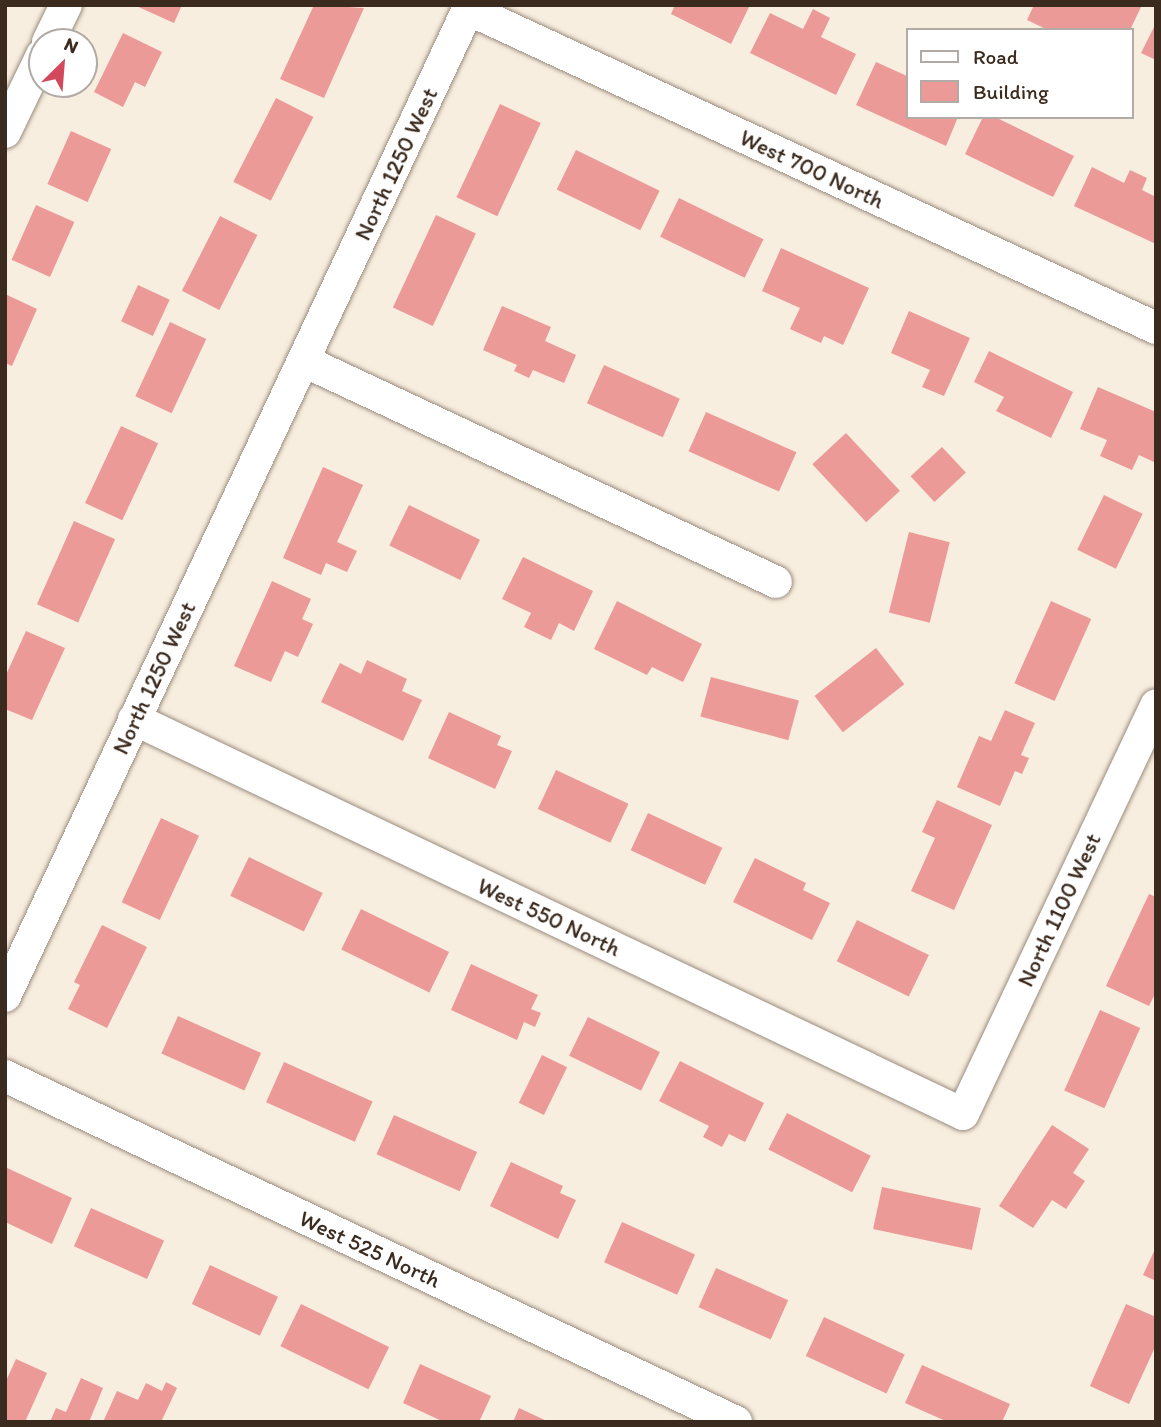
<!DOCTYPE html>
<html>
<head>
<meta charset="utf-8">
<style>
  body { margin:0 }
  #map { position:relative; width:1161px; height:1427px; overflow:hidden; background:#f8eedf; font-family:Itim,sans-serif }
  div>[style] { position:absolute }
  .building>* { inset:0; background:#eb9a98; transform-origin:0 0 }
  .roads { filter:drop-shadow(0 0 2px #9a8c7e) drop-shadow(0 0 2px #9a8c7e) }
  .minor>* { height:32px; margin:-16px; padding:0 16px; transform-origin:16px; border-radius:16px; background:#fff }
  span { translate:-50% -50%; white-space:nowrap; text-align:center; line-height:1.15; -webkit-text-stroke:5px #fff; paint-order:stroke }
  .street-label { font-size:23px; color:#3b2a1e }
  .frame { position:absolute; inset:0; border:7px solid #3b2a1e; pointer-events:none }
  .legend { position:absolute; left:906px; top:28px; width:228px; height:91px; box-sizing:border-box; background:#fff; border:2px solid #b1aaa5; margin:0; padding:9px 12px; list-style:none; font-size:21px; color:#3b2a1e }
  .legend li { display:flex; align-items:center; gap:14px; height:35px }
  .legend b { width:35px; border:2px solid #b1aaa5 }
  .north { position:absolute; left:28px; top:28px; width:70px; height:70px; box-sizing:border-box; background:#fff; border:2px solid #b1aaa5; border-radius:50%; rotate:25deg; font-size:19px; font-weight:700; line-height:28px; text-align:center; color:#3b2a1e }
  .north::after { content:''; display:block; margin:auto; width:24px; height:32px; background:#d1495b; clip-path:polygon(50% 0,100% 100%,50% 72%,0 100%) }
</style>
</head>
<body>
<div id="map">
  <div class="building">
    <i style="clip-path:polygon(134px 5px,182px 5px,174px 23px)"></i>
    <i style="clip-path:polygon(314px 5px,364px 8px,324px 98px,280px 79px)"></i>
    <i style="clip-path:polygon(675px 5px,750px 5px,731px 44px,671px 14px)"></i>
    <i style="clip-path:polygon(1034px 5px,1138px 5px,1141px 7px,1130px 30px,1048px 30px,1027px 20px)"></i>
    <i style="clip-path:polygon(813px 9px,830px 18px,821px 37px,856px 54px,836px 95px,750px 53px,770px 13px,803px 29px)"></i>
    <i style="clip-path:polygon(1156px 23px,1156px 60px,1141px 53px)"></i>
    <i style="clip-path:polygon(123px 33px,162px 52px,145px 87px,135px 82px,123px 107px,94px 92px)"></i>
    <i style="clip-path:polygon(876px 62px,907px 76px,907px 117px,958px 117px,946px 146px,856px 105px)"></i>
    <i style="left:276px;top:98px;width:42px;height:94px;rotate:27deg"></i>
    <i style="left:500px;top:104px;width:45px;height:103px;rotate:25deg"></i>
    <i style="clip-path:polygon(983px 117px,995px 117px,1074px 156px,1053px 197px,965px 154px)"></i>
    <i style="left:71px;top:131px;width:44px;height:58px;rotate:24deg"></i>
    <i style="left:576px;top:150px;width:93px;height:44px;rotate:26deg"></i>
    <i style="clip-path:polygon(1092px 167px,1124px 183px,1130px 170px,1147px 178px,1142px 190px,1156px 197px,1156px 244px,1074px 206px)"></i>
    <i style="left:679px;top:198px;width:94px;height:43px;rotate:26deg"></i>
    <i style="left:36px;top:205px;width:42px;height:60px;rotate:24deg"></i>
    <i style="left:436px;top:215px;width:44px;height:102px;rotate:25deg"></i>
    <i style="left:220px;top:216px;width:42px;height:84px;rotate:27deg"></i>
    <i style="clip-path:polygon(781px 248px,869px 288px,843px 345px,824px 336px,821px 343px,790px 329px,800px 308px,762px 291px)"></i>
    <i style="left:138px;top:285px;width:35px;height:40px;rotate:25deg"></i>
    <i style="clip-path:polygon(5px 294px,37px 309px,12px 366px,5px 363px)"></i>
    <i style="clip-path:polygon(502px 306px,551px 327px,545px 341px,576px 355px,564px 383px,533px 370px,529px 378px,514px 371px,517px 365px,483px 350px)"></i>
    <i style="clip-path:polygon(909px 311px,970px 338px,944px 396px,922px 387px,930px 370px,891px 353px)"></i>
    <i style="left:170px;top:322px;width:40px;height:82px;rotate:25deg"></i>
    <i style="clip-path:polygon(989px 351px,1073px 392px,1051px 438px,996px 411px,1004px 397px,974px 382px)"></i>
    <i style="left:604px;top:365px;width:83px;height:42px;rotate:24deg"></i>
    <i style="clip-path:polygon(1098px 387px,1156px 412px,1156px 463px,1139px 455px,1132px 470px,1100px 456px,1107px 440px,1080px 429px)"></i>
    <i style="left:706px;top:412px;width:99px;height:43px;rotate:24deg"></i>
    <i style="left:121px;top:426px;width:41px;height:85px;rotate:25deg"></i>
    <i style="left:846px;top:433px;width:79px;height:46px;rotate:47deg"></i>
    <i style="left:942px;top:447px;width:35px;height:43px;rotate:47deg"></i>
    <i style="clip-path:polygon(323px 467px,363px 485px,337px 542px,357px 551px,347px 572px,326px 563px,321px 575px,283px 558px)"></i>
    <i style="left:1104px;top:495px;width:43px;height:61px;rotate:26deg"></i>
    <i style="left:409px;top:505px;width:79px;height:45px;rotate:26deg"></i>
    <i style="left:74px;top:521px;width:45px;height:91px;rotate:24deg"></i>
    <i style="left:909px;top:532px;width:42px;height:83px;rotate:14deg"></i>
    <i style="clip-path:polygon(523px 557px,593px 591px,574px 631px,559px 623px,551px 640px,524px 627px,531px 613px,502px 599px)"></i>
    <i style="clip-path:polygon(272px 581px,311px 599px,302px 619px,313px 624px,298px 657px,285px 651px,271px 682px,234px 666px)"></i>
    <i style="clip-path:polygon(617px 601px,702px 644px,683px 682px,652px 667px,647px 675px,594px 649px)"></i>
    <i style="left:1051px;top:601px;width:44px;height:90px;rotate:24deg"></i>
    <i style="clip-path:polygon(26px 631px,65px 648px,32px 720px,5px 709px,5px 677px)"></i>
    <i style="left:876px;top:648px;width:46px;height:78px;rotate:52deg"></i>
    <i style="clip-path:polygon(367px 660px,407px 679px,402px 691px,422px 700px,403px 741px,321px 702px,340px 663px,361px 674px)"></i>
    <i style="left:711px;top:677px;width:91px;height:41px;rotate:15deg"></i>
    <i style="clip-path:polygon(1005px 710px,1035px 723px,1021px 755px,1029px 758px,1022px 774px,1015px 771px,1000px 806px,957px 787px,979px 736px,991px 741px)"></i>
    <i style="clip-path:polygon(449px 712px,501px 736px,497px 745px,512px 751px,495px 789px,428px 758px)"></i>
    <i style="left:556px;top:770px;width:80px;height:43px;rotate:25deg"></i>
    <i style="clip-path:polygon(937px 800px,992px 825px,954px 910px,911px 891px,935px 838px,922px 832px)"></i>
    <i style="left:648px;top:813px;width:82px;height:41px;rotate:25deg"></i>
    <i style="left:161px;top:818px;width:42px;height:93px;rotate:25deg"></i>
    <i style="left:249px;top:857px;width:82px;height:43px;rotate:26deg"></i>
    <i style="clip-path:polygon(755px 858px,806px 883px,803px 890px,830px 903px,812px 940px,733px 902px)"></i>
    <i style="clip-path:polygon(1149px 894px,1156px 897px,1156px 992px,1149px 1006px,1106px 986px)"></i>
    <i style="left:361px;top:909px;width:98px;height:45px;rotate:26deg"></i>
    <i style="left:857px;top:920px;width:80px;height:46px;rotate:26deg"></i>
    <i style="clip-path:polygon(102px 925px,147px 947px,107px 1028px,68px 1009px,80px 985px,74px 982px)"></i>
    <i style="clip-path:polygon(471px 964px,538px 995px,531px 1009px,541px 1013px,535px 1027px,524px 1022px,517px 1040px,451px 1010px)"></i>
    <i style="left:1100px;top:1010px;width:44px;height:88px;rotate:24deg"></i>
    <i style="left:178px;top:1016px;width:91px;height:41px;rotate:24deg"></i>
    <i style="left:588px;top:1017px;width:80px;height:43px;rotate:26deg"></i>
    <i style="left:542px;top:1055px;width:28px;height:53px;rotate:26deg"></i>
    <i style="clip-path:polygon(680px 1061px,764px 1103px,745px 1142px,729px 1134px,722px 1147px,703px 1137px,709px 1126px,659px 1101px)"></i>
    <i style="left:284px;top:1062px;width:97px;height:44px;rotate:24deg"></i>
    <i style="left:787px;top:1113px;width:94px;height:41px;rotate:27deg"></i>
    <i style="left:394px;top:1115px;width:91px;height:43px;rotate:24deg"></i>
    <i style="clip-path:polygon(1052px 1125px,1089px 1149px,1073px 1173px,1085px 1181px,1066px 1209px,1052px 1200px,1033px 1228px,999px 1206px)"></i>
    <i style="clip-path:polygon(511px 1162px,563px 1186px,560px 1193px,576px 1200px,558px 1239px,490px 1206px)"></i>
    <i style="clip-path:polygon(5px 1167px,72px 1198px,52px 1244px,5px 1222px)"></i>
    <i style="left:882px;top:1187px;width:101px;height:43px;rotate:12deg"></i>
    <i style="left:91px;top:1208px;width:80px;height:42px;rotate:24deg"></i>
    <i style="left:622px;top:1222px;width:80px;height:44px;rotate:24deg"></i>
    <i style="clip-path:polygon(1156px 1247px,1156px 1281px,1143px 1275px)"></i>
    <i style="left:210px;top:1265px;width:75px;height:43px;rotate:25deg"></i>
    <i style="left:716px;top:1268px;width:79px;height:43px;rotate:24deg"></i>
    <i style="left:301px;top:1304px;width:98px;height:47px;rotate:26deg"></i>
    <i style="clip-path:polygon(1126px 1304px,1156px 1317px,1156px 1345px,1129px 1404px,1090px 1386px)"></i>
    <i style="left:824px;top:1317px;width:89px;height:43px;rotate:25deg"></i>
    <i style="clip-path:polygon(16px 1359px,47px 1373px,25px 1422px,5px 1422px,5px 1383px)"></i>
    <i style="clip-path:polygon(420px 1364px,491px 1396px,479px 1422px,444px 1422px,403px 1403px)"></i>
    <i style="clip-path:polygon(922px 1365px,1010px 1404px,1002px 1422px,948px 1422px,905px 1403px)"></i>
    <i style="clip-path:polygon(81px 1378px,103px 1388px,89px 1422px,50px 1422px,56px 1408px,66px 1412px)"></i>
    <i style="clip-path:polygon(166px 1382px,177px 1388px,161px 1422px,103px 1422px,117px 1391px,138px 1400px,146px 1383px,162px 1391px)"></i>
    <i style="clip-path:polygon(519px 1408px,549px 1422px,513px 1422px)"></i>
  </div>
  <div class="roads">
    <div class="minor">
      <i style="left:468px;top:9px;width:758px;rotate:24.88deg"></i>
      <i style="left:48px;top:42px;width:41px;rotate:-64.1deg"></i>
      <i style="left:5px;top:132px;width:85px;rotate:-64.3deg"></i>
      <i style="left:304px;top:361px;width:521px;rotate:25.09deg"></i>
      <i style="left:134px;top:719px;width:918px;rotate:25.48deg"></i>
      <i style="left:963px;top:1114px;width:452px;rotate:-64.7deg"></i>
      <i style="left:5px;top:996px;width:1095px;rotate:-64.86deg"></i>
      <i style="left:5px;top:1076px;width:809px;rotate:25.33deg"></i>
    </div>
  </div>
  <div class="street-label">
    <span style="left:396px;top:164px;rotate:-65deg">North 1250 West</span>
    <span style="left:812px;top:169px;rotate:25deg">West 700 North</span>
    <span style="left:154px;top:678px;rotate:-65deg">North 1250 West</span>
    <span style="left:1059px;top:910px;rotate:-65deg">North 1100 West</span>
    <span style="left:549px;top:917px;rotate:25deg">West 550 North</span>
    <span style="left:370px;top:1249px;rotate:25deg">West 525 North</span>
  </div>
  <div class="frame"></div>
  <ul class="legend">
  <li><b style="height:9px;background:#fff"></b>Road</li>
  <li><b style="height:19px;background:#eb9a98"></b>Building</li>
  </ul>
  <div class="north">N</div>
</div>
</body>
</html>
